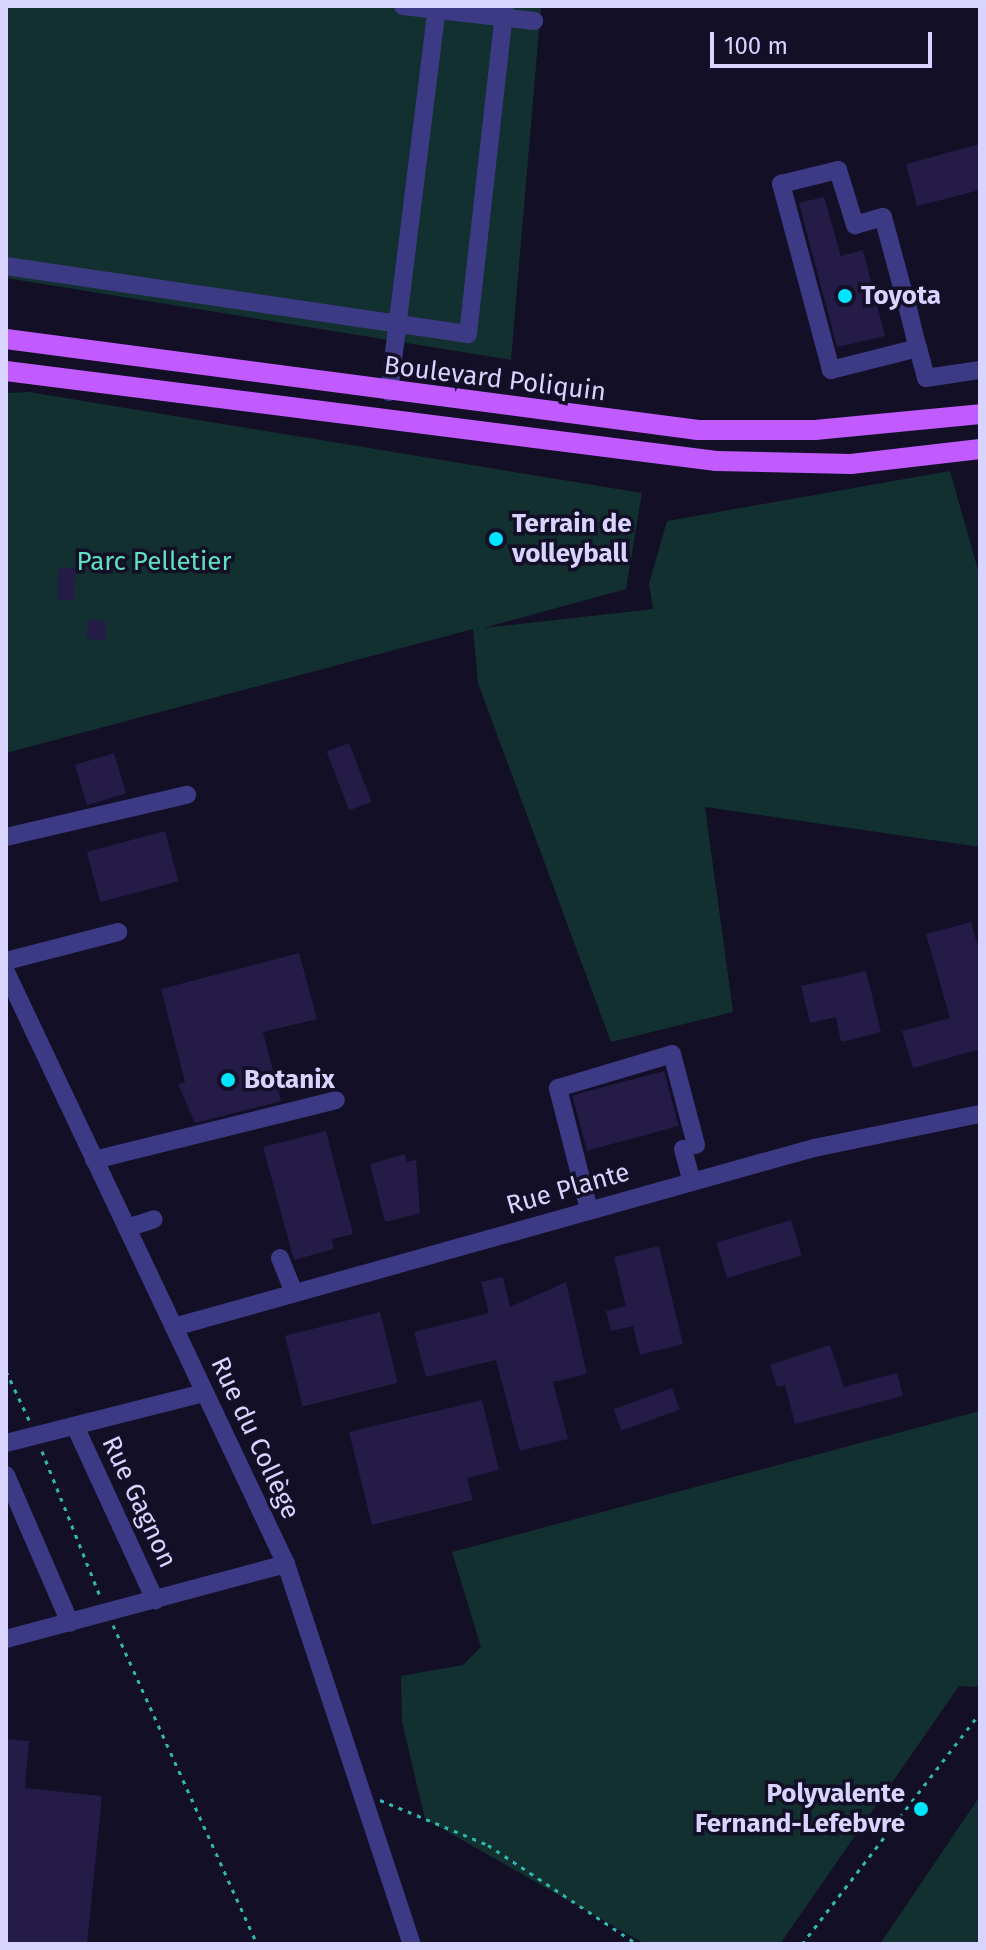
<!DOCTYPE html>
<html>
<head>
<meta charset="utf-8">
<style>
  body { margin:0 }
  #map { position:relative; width:986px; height:1950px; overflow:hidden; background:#130f26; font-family:"Fira Sans",sans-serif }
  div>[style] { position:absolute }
  .green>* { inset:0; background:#12302f }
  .building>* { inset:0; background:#241b47; transform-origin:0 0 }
  .path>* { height:3px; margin-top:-1.5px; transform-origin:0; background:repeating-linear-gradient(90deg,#2fb8b0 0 4px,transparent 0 10px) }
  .minor>* { height:18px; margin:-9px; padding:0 9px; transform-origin:9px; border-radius:9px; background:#3d3a85 }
  .major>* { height:20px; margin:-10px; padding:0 10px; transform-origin:10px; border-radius:10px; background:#c25bff }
  .dots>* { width:22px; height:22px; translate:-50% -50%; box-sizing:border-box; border:4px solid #130f26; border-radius:50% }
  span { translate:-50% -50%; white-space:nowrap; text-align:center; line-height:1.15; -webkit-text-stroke:7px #130f26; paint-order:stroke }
  .poi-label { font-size:26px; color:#d9d4ff; font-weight:700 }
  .left { translate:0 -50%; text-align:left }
  .right { translate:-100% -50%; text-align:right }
  .street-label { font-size:26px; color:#d9d4ff }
  .park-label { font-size:26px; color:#5fe0c0 }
  .frame { position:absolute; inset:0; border:8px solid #d9d4ff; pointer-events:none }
  .scale { position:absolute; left:710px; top:32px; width:222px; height:36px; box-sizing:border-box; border:4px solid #d9d4ff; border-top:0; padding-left:10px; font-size:24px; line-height:28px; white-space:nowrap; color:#d9d4ff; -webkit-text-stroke:6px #130f26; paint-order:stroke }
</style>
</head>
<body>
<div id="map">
  <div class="green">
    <i style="clip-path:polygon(6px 6px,541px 6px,511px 360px,6px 278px)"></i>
    <i style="clip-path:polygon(29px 392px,642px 493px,626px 589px,483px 628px,653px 609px,649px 584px,667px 521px,950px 471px,980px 577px,980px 847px,705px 807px,733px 1012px,611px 1042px,478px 683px,473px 629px,6px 753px,6px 393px)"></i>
    <i style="clip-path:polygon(980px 1411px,980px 1687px,959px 1686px,780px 1944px,645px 1944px,425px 1819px,402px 1722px,401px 1676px,463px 1665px,481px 1647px,452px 1552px)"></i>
    <i style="clip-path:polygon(980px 1796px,980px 1944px,880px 1944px)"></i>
  </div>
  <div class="building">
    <i style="clip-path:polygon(980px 144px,980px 190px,917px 206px,906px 164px)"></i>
    <i style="clip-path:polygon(824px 197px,841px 256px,863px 250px,885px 336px,837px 347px,799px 203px)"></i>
    <i style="left:59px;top:567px;width:17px;height:33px;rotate:3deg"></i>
    <i style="left:88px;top:620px;width:18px;height:19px;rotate:3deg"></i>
    <i style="left:349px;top:743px;width:63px;height:24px;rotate:69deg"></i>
    <i style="left:114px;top:753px;width:42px;height:41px;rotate:73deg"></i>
    <i style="left:165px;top:831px;width:52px;height:81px;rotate:75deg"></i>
    <i style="clip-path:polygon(971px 922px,980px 954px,980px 1049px,913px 1068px,902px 1031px,950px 1018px,926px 934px)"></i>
    <i style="clip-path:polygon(299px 953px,317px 1019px,263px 1032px,281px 1101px,195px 1123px,178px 1084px,185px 1082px,161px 989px)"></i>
    <i style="clip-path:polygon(866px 971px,881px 1032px,841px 1042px,836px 1017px,810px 1023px,801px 986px)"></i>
    <i style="left:664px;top:1071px;width:57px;height:95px;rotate:75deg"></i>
    <i style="clip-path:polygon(326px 1131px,353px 1234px,332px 1239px,334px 1249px,294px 1260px,263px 1147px)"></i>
    <i style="clip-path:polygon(405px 1154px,407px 1162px,416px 1160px,420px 1213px,385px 1222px,370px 1164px)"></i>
    <i style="left:791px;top:1220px;width:37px;height:78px;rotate:73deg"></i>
    <i style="clip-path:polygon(659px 1246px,683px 1344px,640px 1355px,633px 1326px,611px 1331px,606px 1311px,626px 1306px,614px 1257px)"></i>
    <i style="clip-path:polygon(503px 1277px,510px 1307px,566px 1282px,587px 1374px,553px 1382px,568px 1439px,520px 1451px,496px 1360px,426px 1377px,414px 1332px,489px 1313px,481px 1282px)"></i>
    <i style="left:380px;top:1312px;width:73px;height:98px;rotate:76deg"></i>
    <i style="clip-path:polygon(830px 1345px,844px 1387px,897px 1373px,903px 1396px,795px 1424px,785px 1385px,777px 1387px,770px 1365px)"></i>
    <i style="left:672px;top:1388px;width:23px;height:62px;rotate:70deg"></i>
    <i style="clip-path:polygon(482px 1400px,499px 1470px,467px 1478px,473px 1500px,372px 1525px,349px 1432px)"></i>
    <i style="clip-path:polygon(6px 1739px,29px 1741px,25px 1788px,102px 1796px,87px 1944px,6px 1944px)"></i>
  </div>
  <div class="path">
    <i style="left:6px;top:1371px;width:56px;rotate:64.8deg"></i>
    <i style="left:42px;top:1451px;width:156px;rotate:68.2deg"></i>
    <i style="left:113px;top:1625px;width:350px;rotate:65.7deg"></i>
    <i style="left:380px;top:1800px;width:117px;rotate:22.6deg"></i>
    <i style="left:488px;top:1845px;width:179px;rotate:33.6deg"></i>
    <i style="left:802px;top:1944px;width:292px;rotate:-52.4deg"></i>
  </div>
  <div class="minor">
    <i style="left:403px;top:6px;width:132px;rotate:6.5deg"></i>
    <i style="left:6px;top:266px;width:467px;rotate:8.4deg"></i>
    <i style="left:468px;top:334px;width:330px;rotate:-83.6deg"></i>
    <i style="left:918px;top:348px;width:90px;rotate:165.8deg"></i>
    <i style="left:831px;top:370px;width:193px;rotate:-105deg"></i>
    <i style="left:781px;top:184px;width:59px;rotate:-13.8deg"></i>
    <i style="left:838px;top:170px;width:58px;rotate:72.8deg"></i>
    <i style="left:855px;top:225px;width:29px;rotate:-16deg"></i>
    <i style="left:883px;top:217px;width:99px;rotate:74.8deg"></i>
    <i style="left:909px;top:313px;width:36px;rotate:76deg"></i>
    <i style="left:918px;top:348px;width:31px;rotate:75deg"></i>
    <i style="left:926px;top:378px;width:55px;rotate:-8.4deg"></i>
    <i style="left:389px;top:392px;width:389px;rotate:-82.9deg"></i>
    <i style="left:6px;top:837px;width:186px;rotate:-13.1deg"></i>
    <i style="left:6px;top:961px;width:116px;rotate:-14.5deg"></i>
    <i style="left:6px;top:972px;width:655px;rotate:64.69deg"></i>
    <i style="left:286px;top:1564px;width:400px;rotate:71.7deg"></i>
    <i style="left:683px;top:1149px;width:34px;rotate:75deg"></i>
    <i style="left:94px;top:1160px;width:249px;rotate:-13.9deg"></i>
    <i style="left:589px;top:1210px;width:126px;rotate:-104.3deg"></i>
    <i style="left:558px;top:1088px;width:119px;rotate:-16.6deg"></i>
    <i style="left:672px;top:1054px;width:94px;rotate:75.2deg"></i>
    <i style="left:127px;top:1228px;width:28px;rotate:-18deg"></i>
    <i style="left:280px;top:1258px;width:38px;rotate:68deg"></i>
    <i style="left:174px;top:1327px;width:665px;rotate:-15.63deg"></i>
    <i style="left:814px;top:1148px;width:169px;rotate:-11.6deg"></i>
    <i style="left:75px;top:1426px;width:192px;rotate:65.3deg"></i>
    <i style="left:6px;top:1443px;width:204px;rotate:-14.2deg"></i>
    <i style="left:6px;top:1475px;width:161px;rotate:66.6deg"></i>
    <i style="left:6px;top:1639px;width:290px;rotate:-15deg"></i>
  </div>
  <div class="major">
    <i style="left:6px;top:339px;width:698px;rotate:7.49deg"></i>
    <i style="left:698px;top:430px;width:117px"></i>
    <i style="left:815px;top:430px;width:166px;rotate:-5.5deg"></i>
    <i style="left:6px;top:371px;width:716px;rotate:7.22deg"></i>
    <i style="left:716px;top:461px;width:135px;rotate:1.3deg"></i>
    <i style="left:851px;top:464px;width:130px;rotate:-6.6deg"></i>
  </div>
  <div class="dots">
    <i style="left:845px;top:296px;background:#00e5ff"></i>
    <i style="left:496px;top:539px;background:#00e5ff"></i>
    <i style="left:228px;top:1080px;background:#00e5ff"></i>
    <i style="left:921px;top:1809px;background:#00e5ff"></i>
  </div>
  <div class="poi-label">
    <span class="left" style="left:861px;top:296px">Toyota</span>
    <span class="left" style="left:512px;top:539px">Terrain de<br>volleyball</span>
    <span class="left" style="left:244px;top:1080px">Botanix</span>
    <span class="right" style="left:905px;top:1809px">Polyvalente<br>Fernand-Lefebvre</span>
  </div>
  <div class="street-label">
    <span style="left:495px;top:379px;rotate:7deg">Boulevard Poliquin</span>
    <span style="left:568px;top:1189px;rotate:-16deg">Rue Plante</span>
    <span style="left:255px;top:1438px;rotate:65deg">Rue du Collège</span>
    <span style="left:139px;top:1502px;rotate:65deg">Rue Gagnon</span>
  </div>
  <div class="park-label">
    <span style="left:154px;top:562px">Parc Pelletier</span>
  </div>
  <div class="frame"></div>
  <div class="scale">100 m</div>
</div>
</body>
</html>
